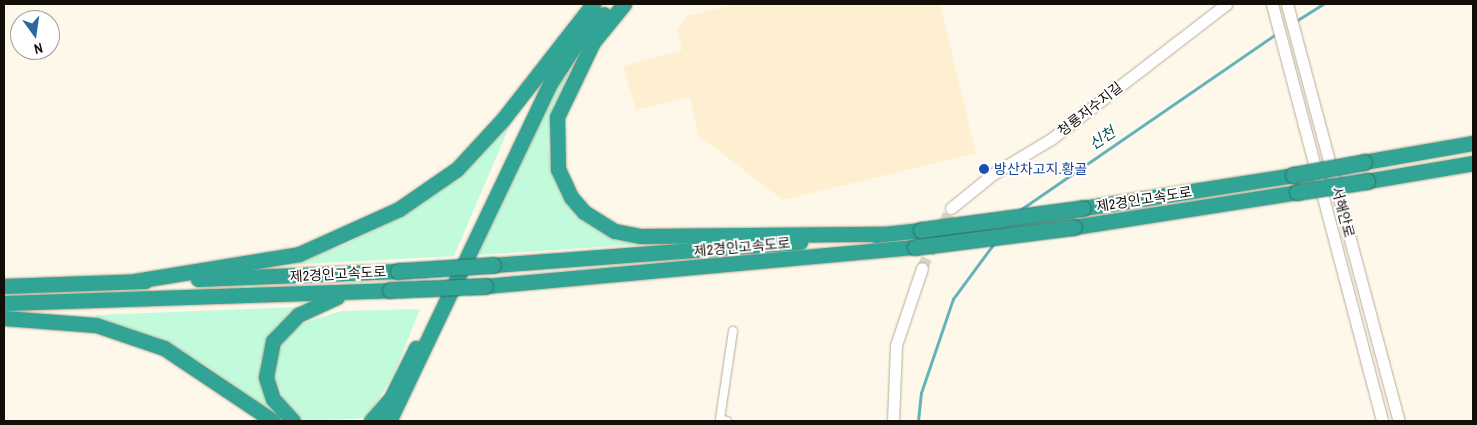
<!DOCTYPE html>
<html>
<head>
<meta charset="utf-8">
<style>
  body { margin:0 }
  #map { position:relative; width:1477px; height:425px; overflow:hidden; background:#fef8ea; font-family:"Archivo Narrow","Noto Sans KR",sans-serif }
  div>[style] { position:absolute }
  .built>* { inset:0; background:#feefd1 }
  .green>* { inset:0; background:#c2fadc }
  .stream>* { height:2.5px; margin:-1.25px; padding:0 1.25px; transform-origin:1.25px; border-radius:1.25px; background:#65b2b8 }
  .secondary-tunnel>* { height:11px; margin-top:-5.5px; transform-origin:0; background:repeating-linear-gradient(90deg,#dbd5c8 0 11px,transparent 0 16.5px) }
  .roads { filter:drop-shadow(0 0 1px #b7ac96) drop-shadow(0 0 1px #b7ac96) }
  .street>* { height:8px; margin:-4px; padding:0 4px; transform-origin:4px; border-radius:4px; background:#fff }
  .secondary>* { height:11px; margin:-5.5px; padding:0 5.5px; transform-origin:5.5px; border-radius:5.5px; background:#fff }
  .highway>* { height:15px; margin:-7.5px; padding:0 7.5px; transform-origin:7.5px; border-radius:7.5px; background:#32a496 }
  .bridges { filter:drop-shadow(0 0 1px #277064) drop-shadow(0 0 1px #277064) }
  .highway-bridge>* { height:15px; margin:-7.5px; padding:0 7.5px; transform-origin:7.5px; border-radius:7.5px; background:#32a496 }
  .dots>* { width:14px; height:14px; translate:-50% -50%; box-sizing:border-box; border:2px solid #fff; border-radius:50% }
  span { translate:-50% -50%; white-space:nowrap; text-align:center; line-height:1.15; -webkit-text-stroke:4px #fff; paint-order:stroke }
  .street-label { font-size:14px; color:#130f08 }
  .transit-label { font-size:14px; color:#164399 }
  .left { translate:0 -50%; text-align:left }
  .water-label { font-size:15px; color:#064f54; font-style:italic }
  .frame { position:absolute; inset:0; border:5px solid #130f08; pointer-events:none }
  .north { position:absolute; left:10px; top:10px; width:50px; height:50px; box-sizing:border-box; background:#fff; border:1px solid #a19f9c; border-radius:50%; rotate:166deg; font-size:14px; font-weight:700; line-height:20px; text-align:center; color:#130f08 }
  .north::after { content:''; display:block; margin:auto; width:18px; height:22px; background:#2a689e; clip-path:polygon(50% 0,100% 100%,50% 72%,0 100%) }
</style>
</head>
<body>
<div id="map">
  <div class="built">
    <i style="clip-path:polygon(735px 4px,940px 4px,976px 153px,783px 200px,698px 135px,690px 97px,636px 110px,623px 66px,682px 50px,677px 30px,687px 16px)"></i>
  </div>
  <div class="green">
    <i style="clip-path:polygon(578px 49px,550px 122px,548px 147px,553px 176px,581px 217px,678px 242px,478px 255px,556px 83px)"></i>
    <i style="clip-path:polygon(517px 109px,454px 256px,286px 265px,344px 245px,410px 212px,449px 182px)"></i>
    <i style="clip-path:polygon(302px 307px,269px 337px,260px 363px,263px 387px,278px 416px,207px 366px,167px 344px,96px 319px,96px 315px)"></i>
    <i style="clip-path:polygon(420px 309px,395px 372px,367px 418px,303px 421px,289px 412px,273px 372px,283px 338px,294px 326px,341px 311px)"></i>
  </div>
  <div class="stream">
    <i style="left:1296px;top:21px;width:32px;rotate:-32deg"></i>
    <i style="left:1020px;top:210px;width:311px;rotate:-34.5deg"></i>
    <i style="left:918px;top:421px;width:28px;rotate:-84deg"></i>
    <i style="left:921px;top:393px;width:99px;rotate:-71.2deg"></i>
    <i style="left:953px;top:299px;width:71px;rotate:-53.6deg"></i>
  </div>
  <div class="secondary-tunnel">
    <i style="left:922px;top:268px;width:67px;rotate:-64.2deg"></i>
  </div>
  <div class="roads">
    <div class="street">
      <i style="left:727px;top:421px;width:7px;rotate:-164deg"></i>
      <i style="left:720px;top:419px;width:89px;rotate:-81.6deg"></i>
    </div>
    <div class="secondary">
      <i style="left:1272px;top:4px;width:431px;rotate:75.2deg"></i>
      <i style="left:1287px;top:4px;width:432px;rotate:75deg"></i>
      <i style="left:951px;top:208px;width:54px;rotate:-39deg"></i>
      <i style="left:993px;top:174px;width:68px;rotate:-31.1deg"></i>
      <i style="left:1051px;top:139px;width:221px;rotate:-37.6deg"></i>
      <i style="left:893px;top:421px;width:76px;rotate:-87.7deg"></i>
      <i style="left:896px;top:345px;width:81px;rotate:-71.3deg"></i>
    </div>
    <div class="highway">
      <i style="left:624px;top:4px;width:49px;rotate:129.2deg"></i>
      <i style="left:593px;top:42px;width:83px;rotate:115.6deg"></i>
      <i style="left:557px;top:117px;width:52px;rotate:88.9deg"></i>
      <i style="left:558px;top:169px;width:31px;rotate:65deg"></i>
      <i style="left:571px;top:197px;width:20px;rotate:49deg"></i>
      <i style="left:584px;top:212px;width:36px;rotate:32deg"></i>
      <i style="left:615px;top:231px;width:25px;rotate:11deg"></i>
      <i style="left:640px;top:236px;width:244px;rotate:-0.5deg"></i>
      <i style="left:1364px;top:162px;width:111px;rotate:-9.9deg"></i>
      <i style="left:1367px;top:181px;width:108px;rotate:-9.6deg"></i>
      <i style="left:1083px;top:208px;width:213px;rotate:-8.9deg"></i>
      <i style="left:1074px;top:227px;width:226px;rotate:-8.9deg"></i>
      <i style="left:875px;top:235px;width:46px;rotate:-6.2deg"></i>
      <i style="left:493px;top:265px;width:308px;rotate:-4.3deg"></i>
      <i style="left:198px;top:279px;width:200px;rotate:-2.3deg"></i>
      <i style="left:135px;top:281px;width:166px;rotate:-9.3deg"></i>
      <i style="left:299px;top:254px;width:110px;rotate:-24.2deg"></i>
      <i style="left:399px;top:209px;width:70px;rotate:-34.6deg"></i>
      <i style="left:457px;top:169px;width:69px;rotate:-47.3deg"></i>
      <i style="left:504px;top:118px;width:145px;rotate:-52deg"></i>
      <i style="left:4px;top:286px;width:141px;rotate:-2deg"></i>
      <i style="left:485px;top:286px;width:432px;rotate:-5.2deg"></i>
      <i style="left:4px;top:303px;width:386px;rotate:-1.9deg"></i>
      <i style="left:4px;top:318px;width:92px;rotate:4.4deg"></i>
      <i style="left:96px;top:325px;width:72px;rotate:18.7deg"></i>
      <i style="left:164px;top:348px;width:131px;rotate:33.8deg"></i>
      <i style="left:293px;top:421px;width:30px;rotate:-132deg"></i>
      <i style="left:273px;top:399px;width:23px;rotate:-108deg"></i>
      <i style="left:266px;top:377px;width:37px;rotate:-79deg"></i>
      <i style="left:273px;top:341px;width:36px;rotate:-46deg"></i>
      <i style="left:298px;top:315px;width:43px;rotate:-24.8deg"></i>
      <i style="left:371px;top:421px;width:30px;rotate:-49deg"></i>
      <i style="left:391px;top:398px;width:56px;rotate:-63.4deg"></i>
      <i style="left:389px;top:421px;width:376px;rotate:-64.5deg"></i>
      <i style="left:551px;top:82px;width:44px;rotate:-57deg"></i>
      <i style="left:575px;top:45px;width:42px;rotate:-46.9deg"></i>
    </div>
  </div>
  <div class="bridges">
    <div class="highway-bridge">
      <i style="left:1293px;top:175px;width:72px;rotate:-10.4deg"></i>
      <i style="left:1297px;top:192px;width:71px;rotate:-8.9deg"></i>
      <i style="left:921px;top:230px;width:163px;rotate:-7.7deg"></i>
      <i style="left:915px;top:247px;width:160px;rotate:-7.2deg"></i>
      <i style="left:398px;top:271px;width:95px;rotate:-3.6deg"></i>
      <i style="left:390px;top:290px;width:95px;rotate:-2.4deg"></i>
    </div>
  </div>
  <div class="dots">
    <i style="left:984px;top:169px;background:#1a4fb4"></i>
  </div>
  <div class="street-label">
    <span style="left:1090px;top:109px;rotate:-38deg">청룡저수지길</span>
    <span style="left:1144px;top:199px;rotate:-9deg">제2경인고속도로</span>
    <span style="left:1343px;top:212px;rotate:75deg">서해안로</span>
    <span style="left:742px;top:247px;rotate:-5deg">제2경인고속도로</span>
    <span style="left:338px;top:274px;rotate:-3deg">제2경인고속도로</span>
  </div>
  <div class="transit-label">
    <span class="left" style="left:994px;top:169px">방산차고지.황골</span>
  </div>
  <div class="water-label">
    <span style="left:1102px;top:138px;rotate:-34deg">신천</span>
  </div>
  <div class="frame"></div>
  <div class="north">N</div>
</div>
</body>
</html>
